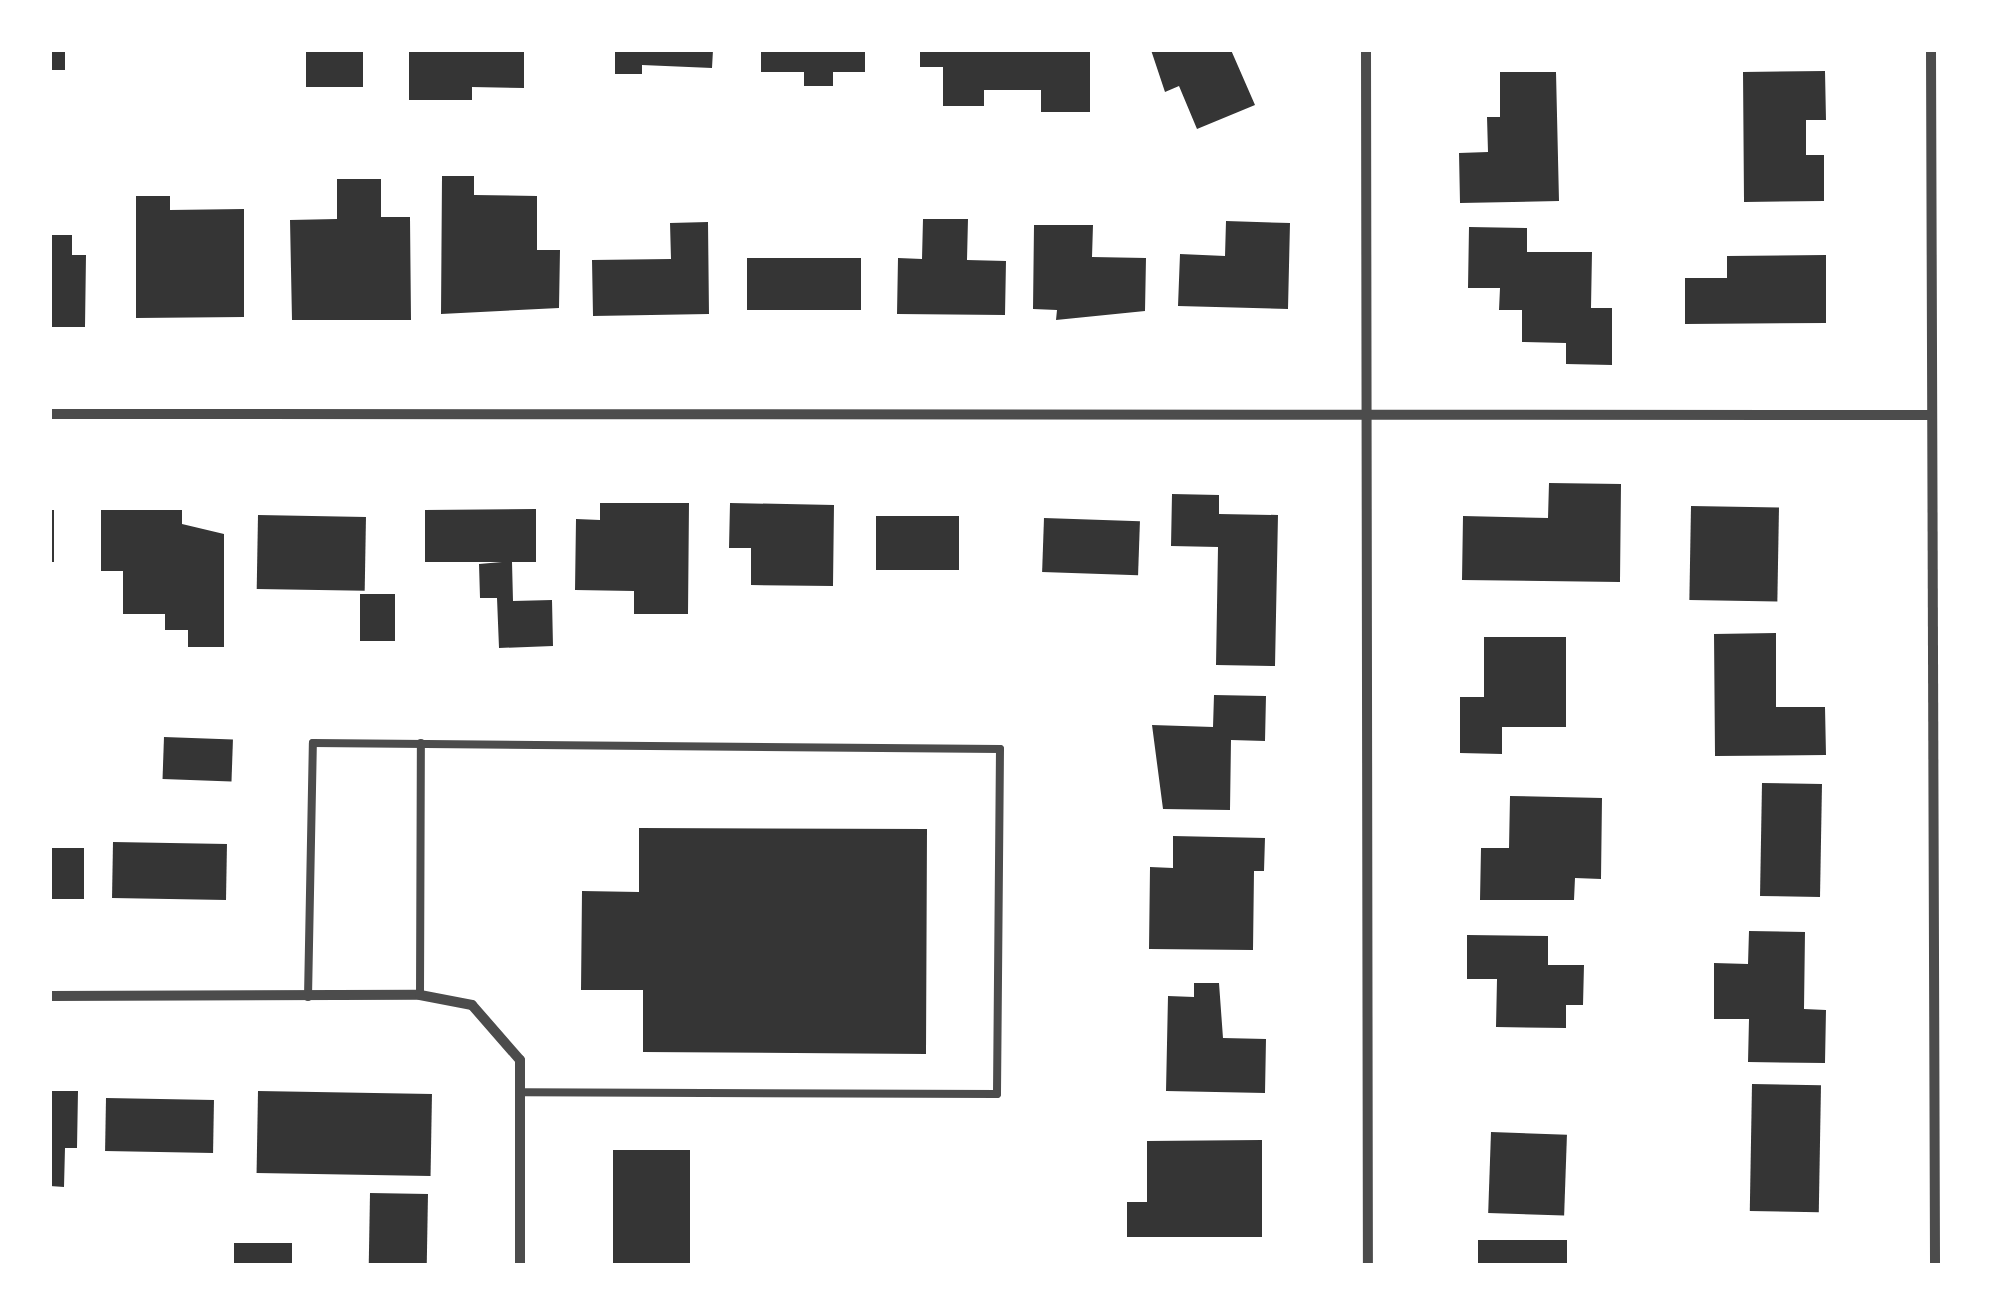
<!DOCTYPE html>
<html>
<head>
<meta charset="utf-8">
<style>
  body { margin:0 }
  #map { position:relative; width:1996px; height:1315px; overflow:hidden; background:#fff; font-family:Bitter,serif }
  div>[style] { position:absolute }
  .building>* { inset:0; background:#353535; transform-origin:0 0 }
  .service>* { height:8px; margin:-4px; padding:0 4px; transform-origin:4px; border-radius:4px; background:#4c4c4c }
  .minor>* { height:10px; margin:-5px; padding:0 5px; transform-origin:5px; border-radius:5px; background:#4c4c4c }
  span { translate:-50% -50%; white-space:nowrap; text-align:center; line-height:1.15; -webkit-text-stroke:9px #fff; paint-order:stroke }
  .frame { position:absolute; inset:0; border:52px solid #fff; pointer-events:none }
</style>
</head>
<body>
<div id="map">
  <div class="building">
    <i style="left:50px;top:50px;width:15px;height:20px"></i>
    <i style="left:306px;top:50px;width:57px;height:37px"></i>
    <i style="clip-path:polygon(409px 50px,524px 50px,524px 88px,472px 87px,472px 100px,409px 100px)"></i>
    <i style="clip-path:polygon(615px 50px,713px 50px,712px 68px,642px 65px,642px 74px,615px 74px)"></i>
    <i style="clip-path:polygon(761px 50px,865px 50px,865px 72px,833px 72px,833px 86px,804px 86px,804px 72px,761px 72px)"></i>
    <i style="clip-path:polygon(920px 50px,1090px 50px,1090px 112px,1041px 112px,1041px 90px,984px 90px,984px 106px,943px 106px,943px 67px,920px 67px)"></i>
    <i style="clip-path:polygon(1151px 50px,1231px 50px,1255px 105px,1197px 129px,1179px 86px,1165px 92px)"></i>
    <i style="clip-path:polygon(1825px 71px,1826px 120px,1806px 120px,1806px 155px,1824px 155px,1824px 201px,1744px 202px,1743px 72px)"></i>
    <i style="clip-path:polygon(1500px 72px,1556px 72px,1559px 201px,1460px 203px,1459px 153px,1488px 152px,1487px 117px,1500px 117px)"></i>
    <i style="clip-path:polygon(442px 176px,474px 176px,474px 195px,537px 196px,537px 250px,560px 250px,559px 308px,441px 314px)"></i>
    <i style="clip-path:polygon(337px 179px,381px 179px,381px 217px,410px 217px,411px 320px,292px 320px,290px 220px,337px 219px)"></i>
    <i style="clip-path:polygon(136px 196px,170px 196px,170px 210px,244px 209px,244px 317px,136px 318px)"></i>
    <i style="clip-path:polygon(923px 219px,968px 219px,967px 260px,1006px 261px,1005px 315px,897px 314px,898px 258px,922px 259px)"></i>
    <i style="clip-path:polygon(1226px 221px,1290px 223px,1288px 309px,1178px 306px,1180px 254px,1225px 256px)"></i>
    <i style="clip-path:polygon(708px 222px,709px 314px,593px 316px,592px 260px,671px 259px,670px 223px)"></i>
    <i style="clip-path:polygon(1034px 225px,1093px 225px,1092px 257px,1146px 258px,1145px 311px,1056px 320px,1057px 310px,1033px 309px)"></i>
    <i style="clip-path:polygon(1469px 227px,1527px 228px,1527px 252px,1592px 252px,1591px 308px,1612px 308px,1612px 365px,1566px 364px,1566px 343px,1522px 342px,1522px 310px,1499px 310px,1500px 288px,1468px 288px)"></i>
    <i style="clip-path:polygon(50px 235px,72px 235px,72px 255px,86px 255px,85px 327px,50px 327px)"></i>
    <i style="clip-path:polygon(1826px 255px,1826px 323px,1685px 324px,1685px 278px,1727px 278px,1727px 256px)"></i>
    <i style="left:747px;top:258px;width:114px;height:52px"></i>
    <i style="clip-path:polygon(1549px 483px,1621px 484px,1620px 582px,1462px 580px,1463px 516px,1548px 518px)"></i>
    <i style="clip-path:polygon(1172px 494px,1219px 495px,1219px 514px,1278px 515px,1275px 666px,1216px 665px,1218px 547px,1171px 546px)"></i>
    <i style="clip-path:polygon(600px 503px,689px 503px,688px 614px,634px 614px,634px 591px,575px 590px,576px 519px,600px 520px)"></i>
    <i style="clip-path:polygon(730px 503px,834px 505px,833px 586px,751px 585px,751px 548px,729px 548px)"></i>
    <i style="left:1691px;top:506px;width:88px;height:94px;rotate:1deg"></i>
    <i style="clip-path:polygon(536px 509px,536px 562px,512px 562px,513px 601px,552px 600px,553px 646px,499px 648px,497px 598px,480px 598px,479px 564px,502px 562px,425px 562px,425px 510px)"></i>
    <i style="left:50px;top:510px;width:4px;height:52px"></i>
    <i style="clip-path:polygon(101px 510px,182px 510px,182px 524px,224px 534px,224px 647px,188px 647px,188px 630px,165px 630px,165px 614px,123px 614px,123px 571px,101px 571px)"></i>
    <i style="left:258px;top:515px;width:108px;height:74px;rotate:1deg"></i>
    <i style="left:876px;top:516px;width:83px;height:54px"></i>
    <i style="left:1044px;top:518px;width:96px;height:54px;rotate:2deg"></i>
    <i style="left:360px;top:594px;width:35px;height:47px"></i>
    <i style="clip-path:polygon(1776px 633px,1776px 707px,1825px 707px,1826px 755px,1715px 756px,1714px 634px)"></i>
    <i style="clip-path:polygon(1484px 637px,1566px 637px,1566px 727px,1502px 727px,1502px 754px,1460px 753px,1460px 697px,1484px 697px)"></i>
    <i style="clip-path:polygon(1214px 695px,1266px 696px,1265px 741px,1231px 740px,1230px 810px,1163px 809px,1152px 725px,1213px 727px)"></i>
    <i style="left:164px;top:737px;width:69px;height:42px;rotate:2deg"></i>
    <i style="left:1762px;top:783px;width:60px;height:113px;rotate:1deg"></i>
    <i style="clip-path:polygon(1510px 796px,1602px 798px,1601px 879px,1575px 878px,1574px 900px,1480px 900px,1481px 848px,1509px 848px)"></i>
    <i style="clip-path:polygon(639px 828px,927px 829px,926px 1054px,643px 1052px,643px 990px,581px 990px,582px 891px,639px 892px)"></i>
    <i style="clip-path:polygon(1173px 836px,1265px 838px,1264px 871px,1254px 871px,1253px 950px,1149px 949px,1150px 867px,1173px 868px)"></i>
    <i style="left:113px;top:842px;width:114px;height:56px;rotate:1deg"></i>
    <i style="left:84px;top:848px;width:51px;height:34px;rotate:90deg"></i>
    <i style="clip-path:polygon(1749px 931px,1805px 932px,1804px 1009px,1826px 1010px,1825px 1063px,1748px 1062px,1749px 1019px,1714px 1019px,1714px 963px,1748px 964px)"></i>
    <i style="clip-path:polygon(1467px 935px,1548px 936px,1548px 965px,1584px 965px,1583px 1005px,1566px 1005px,1566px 1028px,1496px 1027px,1497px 979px,1467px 979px)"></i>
    <i style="clip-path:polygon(1194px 983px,1219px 983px,1223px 1038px,1266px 1039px,1265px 1093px,1166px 1091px,1168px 996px,1194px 997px)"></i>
    <i style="left:1752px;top:1084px;width:69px;height:127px;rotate:1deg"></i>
    <i style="clip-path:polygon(50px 1091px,78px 1091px,77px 1148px,65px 1148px,64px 1187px,50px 1186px)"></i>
    <i style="left:258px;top:1091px;width:174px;height:82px;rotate:1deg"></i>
    <i style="left:106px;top:1098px;width:108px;height:53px;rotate:1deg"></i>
    <i style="left:1491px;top:1132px;width:76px;height:81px;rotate:2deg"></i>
    <i style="clip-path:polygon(1262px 1140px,1262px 1237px,1127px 1237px,1127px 1202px,1147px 1202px,1147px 1141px)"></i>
    <i style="left:613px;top:1150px;width:77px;height:115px"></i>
    <i style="left:370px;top:1193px;width:58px;height:72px;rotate:1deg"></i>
    <i style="left:1567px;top:1240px;width:25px;height:89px;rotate:90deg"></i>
    <i style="left:234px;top:1243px;width:58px;height:22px"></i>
  </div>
  <div class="service">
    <i style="left:420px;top:995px;width:252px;rotate:-89.8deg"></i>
    <i style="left:308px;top:997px;width:254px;rotate:-88.9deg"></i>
    <i style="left:313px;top:743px;width:687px;rotate:0.5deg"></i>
    <i style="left:1000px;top:749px;width:345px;rotate:90.5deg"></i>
    <i style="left:997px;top:1094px;width:473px;rotate:-179.8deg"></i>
  </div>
  <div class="minor">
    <i style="left:1366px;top:50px;width:1215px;rotate:89.91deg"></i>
    <i style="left:1931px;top:50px;width:1215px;rotate:89.81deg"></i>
    <i style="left:50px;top:414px;width:1881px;rotate:0.03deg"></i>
    <i style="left:50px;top:996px;width:370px;rotate:-0.2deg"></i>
    <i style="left:420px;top:995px;width:53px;rotate:10.9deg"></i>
    <i style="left:472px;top:1005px;width:73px;rotate:48.9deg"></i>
    <i style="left:520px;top:1060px;width:205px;rotate:90deg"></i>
  </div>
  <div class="frame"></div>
</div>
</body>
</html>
